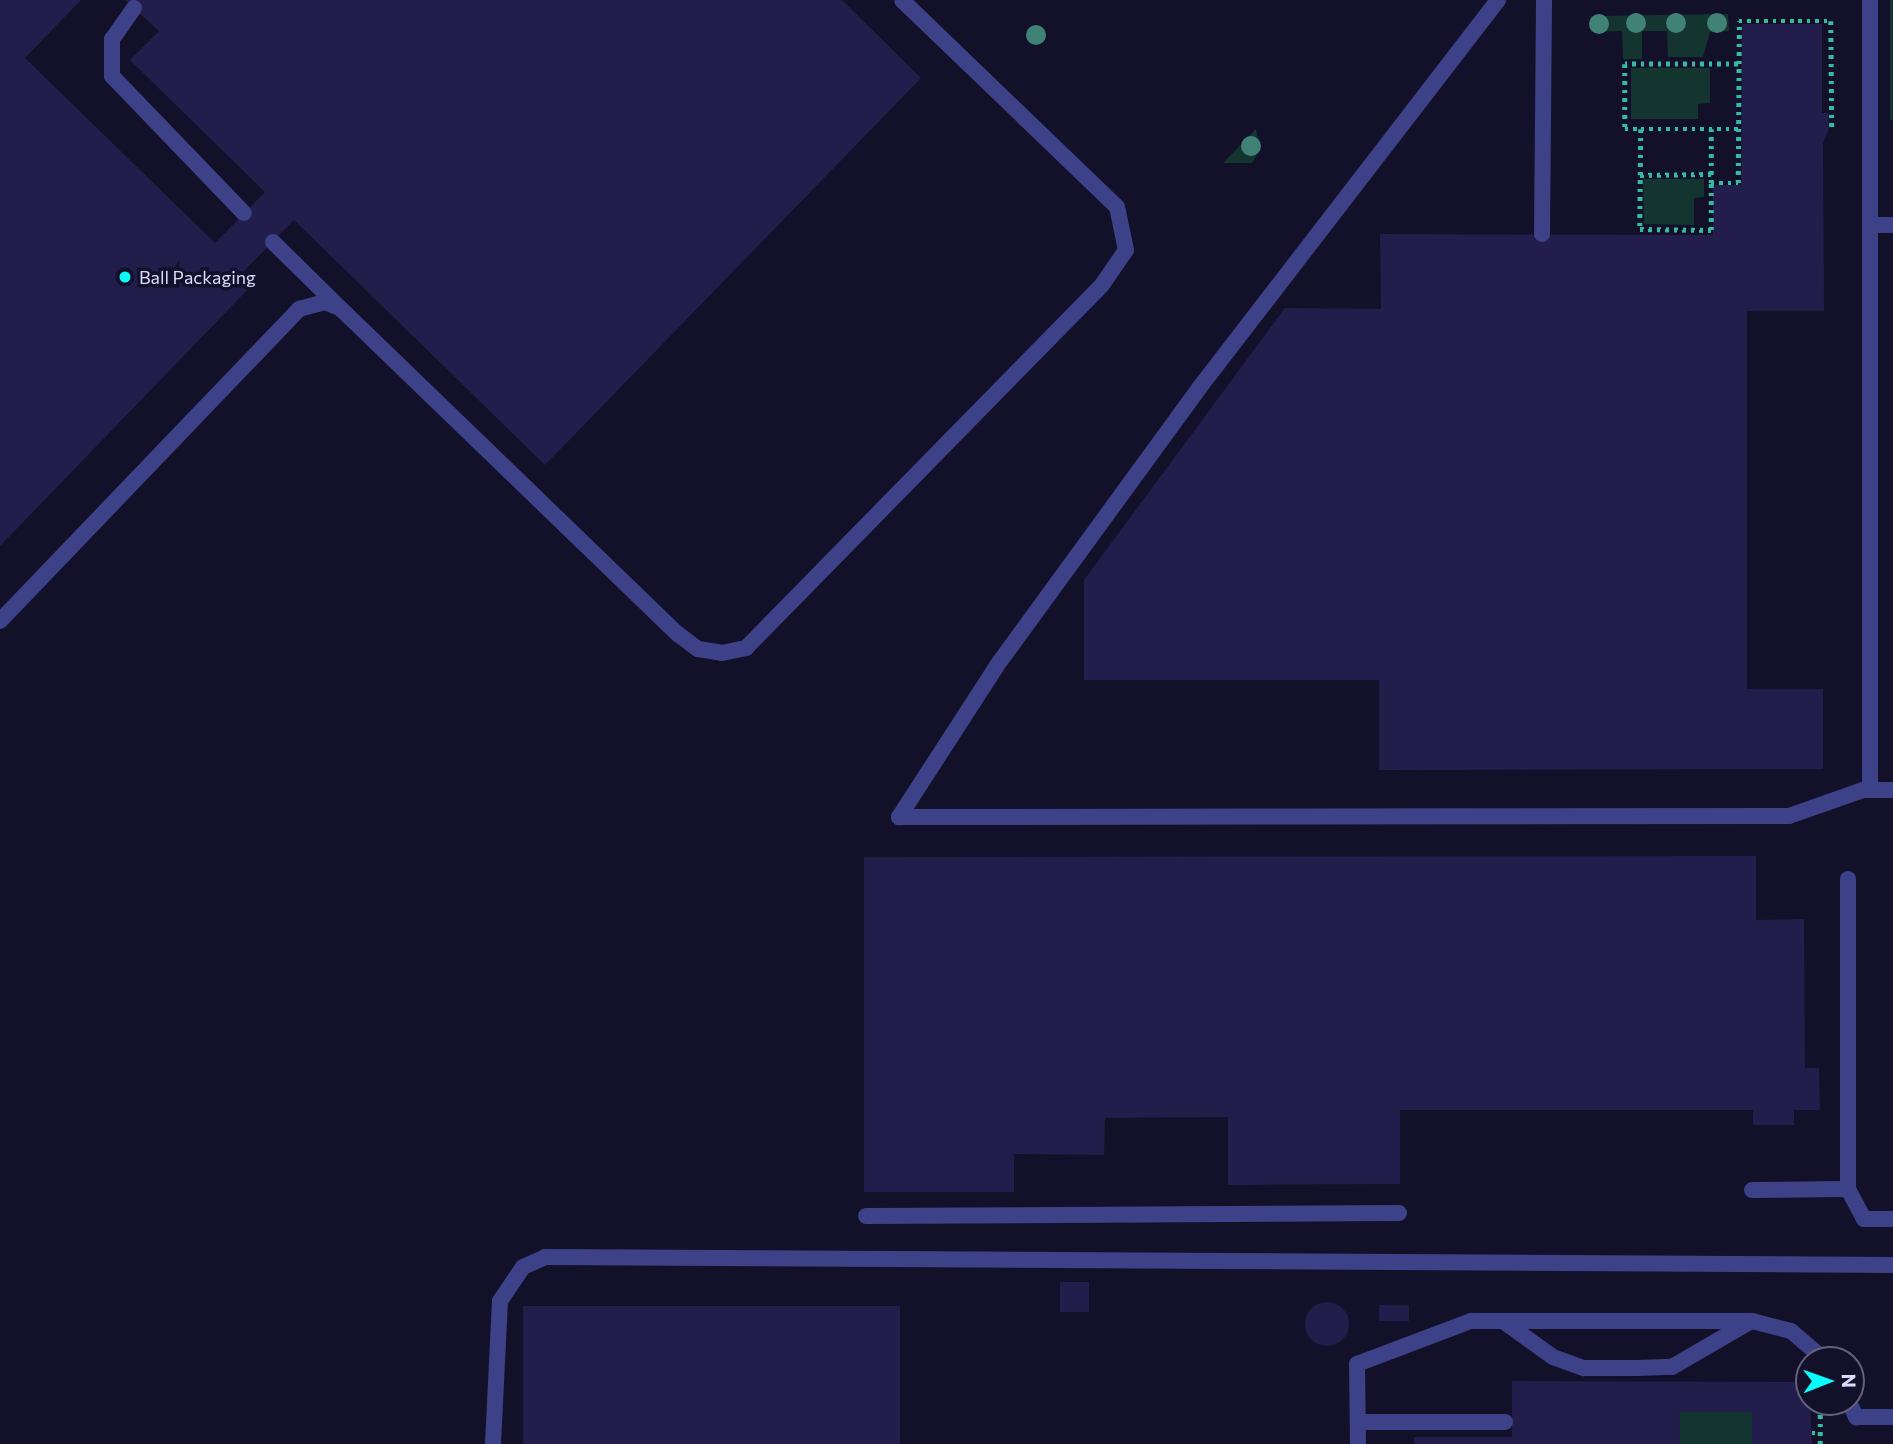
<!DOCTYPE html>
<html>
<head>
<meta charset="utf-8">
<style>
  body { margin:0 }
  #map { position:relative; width:1893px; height:1444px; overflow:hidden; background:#13112a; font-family:Commissioner,sans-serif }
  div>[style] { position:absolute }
  .green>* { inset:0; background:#14342f; transform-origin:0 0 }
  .building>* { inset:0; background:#221d4b; transform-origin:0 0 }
  .round { border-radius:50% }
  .path>* { height:4.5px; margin-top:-2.25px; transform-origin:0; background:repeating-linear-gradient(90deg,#32bba5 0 3.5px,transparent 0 8.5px) }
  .service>* { height:16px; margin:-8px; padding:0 8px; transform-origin:8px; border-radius:8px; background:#3d4288 }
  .trees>* { width:20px; height:20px; margin:-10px; border-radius:50%; background:#418276 }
  .dots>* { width:19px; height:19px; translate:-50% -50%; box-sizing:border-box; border:4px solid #13112a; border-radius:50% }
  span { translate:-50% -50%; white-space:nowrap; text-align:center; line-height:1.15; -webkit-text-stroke:7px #13112a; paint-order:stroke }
  .poi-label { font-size:18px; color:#dbdaff }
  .left { translate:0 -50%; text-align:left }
  .north { position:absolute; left:1795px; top:1346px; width:70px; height:70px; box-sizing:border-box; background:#13112a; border:2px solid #63617f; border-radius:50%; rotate:89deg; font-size:19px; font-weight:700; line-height:28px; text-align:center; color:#dbdaff }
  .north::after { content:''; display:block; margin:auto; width:24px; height:32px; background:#09fcfb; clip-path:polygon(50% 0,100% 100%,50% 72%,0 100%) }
</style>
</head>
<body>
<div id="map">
  <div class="green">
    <i style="left:1890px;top:0;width:3px;height:120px"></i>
    <i style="clip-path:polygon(1728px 14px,1729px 31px,1710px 32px,1703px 57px,1668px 57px,1667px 31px,1642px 31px,1642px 59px,1623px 59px,1622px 31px,1591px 32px,1591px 16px)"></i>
    <i style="clip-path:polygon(1631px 68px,1710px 68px,1710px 103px,1698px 104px,1698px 119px,1631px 119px)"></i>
    <i style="clip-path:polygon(1256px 129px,1260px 149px,1252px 163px,1223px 163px)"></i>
    <i style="clip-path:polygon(1643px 179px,1704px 179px,1704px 197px,1694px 198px,1694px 225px,1644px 224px)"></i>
    <i style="left:1680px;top:1412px;width:72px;height:32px"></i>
  </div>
  <div class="building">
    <i style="clip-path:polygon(0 0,81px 0,25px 58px,215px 243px,265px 192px,130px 60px,159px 31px,125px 0,842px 0,921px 78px,545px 465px,294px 220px,243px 272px,255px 282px,0 546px)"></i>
    <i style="clip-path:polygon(1742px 24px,1822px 24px,1822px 113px,1829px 113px,1829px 128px,1823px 143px,1824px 311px,1747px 311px,1747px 689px,1823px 689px,1823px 769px,1379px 770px,1379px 680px,1084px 680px,1084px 580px,1285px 308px,1381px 309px,1380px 234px,1713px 235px,1713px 185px,1741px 185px)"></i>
    <i style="clip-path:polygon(1756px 856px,1756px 920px,1804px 919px,1805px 1068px,1819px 1068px,1820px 1110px,1794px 1110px,1794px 1125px,1753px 1125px,1753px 1110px,1400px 1110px,1400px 1184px,1228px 1185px,1228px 1117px,1105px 1118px,1104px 1155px,1014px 1154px,1014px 1192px,864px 1192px,864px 857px)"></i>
    <i style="left:1060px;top:1282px;width:29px;height:30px"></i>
    <i class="round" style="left:1305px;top:1302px;width:44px;height:44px"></i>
    <i style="left:1379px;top:1305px;width:30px;height:16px"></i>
    <i style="left:523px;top:1306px;width:377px;height:138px"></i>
    <i style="clip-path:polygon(1512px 1381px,1809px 1382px,1812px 1444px,1752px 1444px,1752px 1412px,1680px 1412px,1680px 1444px,1414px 1444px,1414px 1437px,1512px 1437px)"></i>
  </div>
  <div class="path">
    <i style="left:1738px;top:64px;width:113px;rotate:180deg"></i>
    <i style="left:1625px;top:64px;width:65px;rotate:90deg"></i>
    <i style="left:1625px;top:129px;width:16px"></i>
    <i style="left:1641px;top:129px;width:100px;rotate:90.6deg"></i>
    <i style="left:1640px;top:229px;width:71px;rotate:0.8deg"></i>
    <i style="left:1711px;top:230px;width:47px;rotate:-90deg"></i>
    <i style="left:1711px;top:183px;width:27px"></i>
    <i style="left:1738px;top:183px;width:162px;rotate:-89.6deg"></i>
    <i style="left:1739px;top:21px;width:92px"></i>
    <i style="left:1831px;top:21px;width:107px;rotate:89.5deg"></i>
    <i style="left:1641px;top:129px;width:97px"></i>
    <i style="left:1640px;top:175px;width:71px;rotate:-0.8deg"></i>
    <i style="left:1711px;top:183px;width:54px;rotate:-90deg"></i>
    <i style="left:1812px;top:1433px;width:8px"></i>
    <i style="left:1820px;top:1444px;width:42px;rotate:-90deg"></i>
  </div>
  <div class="service">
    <i style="left:1498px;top:0;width:488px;rotate:127.6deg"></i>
    <i style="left:1200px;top:387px;width:339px;rotate:126.1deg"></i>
    <i style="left:1000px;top:661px;width:186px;rotate:122.9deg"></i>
    <i style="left:899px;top:817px;width:890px;rotate:-0.06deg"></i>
    <i style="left:1789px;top:816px;width:78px;rotate:-19.4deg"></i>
    <i style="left:1863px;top:790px;width:30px"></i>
    <i style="left:1870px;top:0;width:790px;rotate:90deg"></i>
    <i style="left:134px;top:8px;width:38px;rotate:125deg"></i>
    <i style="left:112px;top:39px;width:37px;rotate:90deg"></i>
    <i style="left:112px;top:76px;width:190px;rotate:46.1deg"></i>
    <i style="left:1870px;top:225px;width:23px"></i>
    <i style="left:1542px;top:234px;width:234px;rotate:-89.5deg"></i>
    <i style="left:273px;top:242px;width:91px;rotate:44.6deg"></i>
    <i style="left:0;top:621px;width:432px;rotate:-46.2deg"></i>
    <i style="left:299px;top:309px;width:27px;rotate:-15deg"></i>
    <i style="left:325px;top:302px;width:16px;rotate:22deg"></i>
    <i style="left:340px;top:308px;width:470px;rotate:44deg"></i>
    <i style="left:678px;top:634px;width:25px;rotate:37deg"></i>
    <i style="left:698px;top:649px;width:24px;rotate:9deg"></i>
    <i style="left:722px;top:653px;width:25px;rotate:-12deg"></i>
    <i style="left:746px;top:648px;width:508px;rotate:-45.56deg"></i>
    <i style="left:1102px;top:285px;width:42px;rotate:-55.6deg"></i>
    <i style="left:1126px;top:250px;width:44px;rotate:-101.8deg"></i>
    <i style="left:1117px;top:207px;width:298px;rotate:-136.1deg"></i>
    <i style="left:1848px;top:879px;width:310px;rotate:90deg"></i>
    <i style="left:1848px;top:1189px;width:34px;rotate:62deg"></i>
    <i style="left:1864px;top:1219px;width:29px"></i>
    <i style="left:1752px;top:1190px;width:96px;rotate:-0.6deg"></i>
    <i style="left:866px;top:1216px;width:533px;rotate:-0.32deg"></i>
    <i style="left:1503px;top:1321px;width:62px;rotate:35.8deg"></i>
    <i style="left:1553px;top:1357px;width:33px;rotate:20deg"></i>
    <i style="left:1584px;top:1368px;width:53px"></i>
    <i style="left:1637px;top:1368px;width:35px;rotate:-2deg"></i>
    <i style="left:1672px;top:1367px;width:91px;rotate:-30.2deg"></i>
    <i style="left:1849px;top:1402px;width:17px;rotate:65deg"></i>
    <i style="left:1856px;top:1417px;width:37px"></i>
    <i style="left:1358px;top:1422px;width:147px"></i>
    <i style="left:493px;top:1444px;width:143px;rotate:-87.2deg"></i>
    <i style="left:500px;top:1301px;width:41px;rotate:-55.9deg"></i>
    <i style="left:523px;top:1267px;width:24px;rotate:-24deg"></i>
    <i style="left:545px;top:1257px;width:1348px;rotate:0.34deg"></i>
    <i style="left:1358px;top:1444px;width:80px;rotate:-90.7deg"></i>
    <i style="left:1357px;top:1364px;width:122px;rotate:-20.7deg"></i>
    <i style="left:1471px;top:1321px;width:281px"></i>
    <i style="left:1752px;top:1321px;width:40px;rotate:14.4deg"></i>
    <i style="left:1791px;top:1331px;width:45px;rotate:40.5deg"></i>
  </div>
  <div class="trees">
    <i style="left:1636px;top:23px"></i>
    <i style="left:1676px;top:23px"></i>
    <i style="left:1717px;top:23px"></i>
    <i style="left:1599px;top:24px"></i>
    <i style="left:1036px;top:35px"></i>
    <i style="left:1251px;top:146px"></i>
  </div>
  <div class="dots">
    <i style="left:125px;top:277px;background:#09fcfb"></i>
  </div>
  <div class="poi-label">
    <span class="left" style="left:139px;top:277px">Ball Packaging</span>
  </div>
  <div class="north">N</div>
</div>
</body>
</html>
